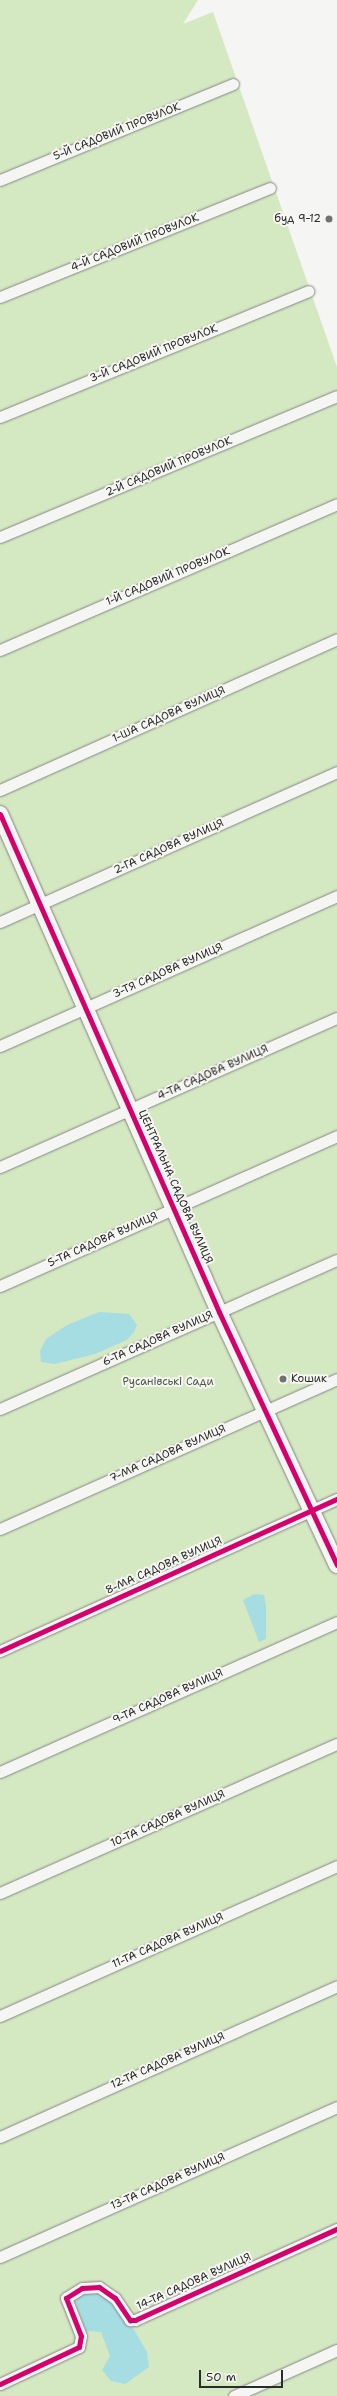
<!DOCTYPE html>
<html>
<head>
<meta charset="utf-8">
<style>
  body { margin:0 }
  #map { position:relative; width:337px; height:2396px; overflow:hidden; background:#f5f5f3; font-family:"Shantell Sans",sans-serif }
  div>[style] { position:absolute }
  .green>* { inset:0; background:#d4e8c1 }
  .water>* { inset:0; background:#a5dde3 }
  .roads { filter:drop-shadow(0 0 1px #868685) drop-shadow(0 0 1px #868685) }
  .street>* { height:11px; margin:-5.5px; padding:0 5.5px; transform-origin:5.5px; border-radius:5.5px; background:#f5f5f3 }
  .secondary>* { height:16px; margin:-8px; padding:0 8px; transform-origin:8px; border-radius:8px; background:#f5f5f3 }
  .cycleway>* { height:5px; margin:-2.5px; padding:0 2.5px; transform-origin:2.5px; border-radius:2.5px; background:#d6006c }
  .dots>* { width:11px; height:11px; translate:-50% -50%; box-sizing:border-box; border:2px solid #f6f6f2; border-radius:50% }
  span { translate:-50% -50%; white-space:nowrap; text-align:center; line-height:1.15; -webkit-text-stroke:4px #f6f6f2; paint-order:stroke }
  .street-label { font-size:11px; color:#2b2b2b }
  .poi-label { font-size:11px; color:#2b2b2b }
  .right { translate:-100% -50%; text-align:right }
  .left { translate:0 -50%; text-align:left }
  .park-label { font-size:11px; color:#4e5846 }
  .scale { position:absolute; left:199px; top:2370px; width:84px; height:18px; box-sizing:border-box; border:2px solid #2b2b2b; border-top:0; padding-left:5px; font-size:12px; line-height:14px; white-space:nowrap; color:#2b2b2b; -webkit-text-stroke:3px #f6f6f2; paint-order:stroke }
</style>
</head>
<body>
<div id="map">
  <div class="green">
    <i style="clip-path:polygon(0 0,198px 0,183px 24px,213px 12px,337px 367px,337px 2396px,0 2396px)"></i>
  </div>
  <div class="water">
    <i style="clip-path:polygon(99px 1312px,129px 1314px,137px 1325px,134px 1332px,127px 1340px,95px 1354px,55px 1364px,41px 1362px,40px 1351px,46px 1339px,67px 1325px)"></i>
    <i style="clip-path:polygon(254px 1594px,264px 1595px,266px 1606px,266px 1639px,259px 1642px,243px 1600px)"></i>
    <i style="clip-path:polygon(86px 2289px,100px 2291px,133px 2328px,147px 2352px,149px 2367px,125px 2384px,111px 2381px,102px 2370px,110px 2356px,101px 2332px,86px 2331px,73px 2296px)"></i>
  </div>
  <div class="roads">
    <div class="street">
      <i style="left:0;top:180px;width:252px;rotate:-22.4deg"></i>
      <i style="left:0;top:297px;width:291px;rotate:-22deg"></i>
      <i style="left:0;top:417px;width:333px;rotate:-22.2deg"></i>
      <i style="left:0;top:537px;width:365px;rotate:-22.7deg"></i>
      <i style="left:0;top:650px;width:367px;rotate:-23.4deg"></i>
      <i style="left:0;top:790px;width:369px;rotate:-24.1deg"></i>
      <i style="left:0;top:922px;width:369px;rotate:-24deg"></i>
      <i style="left:0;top:1046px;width:369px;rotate:-24deg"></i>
      <i style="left:0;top:1167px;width:368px;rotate:-23.9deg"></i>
      <i style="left:0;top:1286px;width:369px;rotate:-24deg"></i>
      <i style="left:0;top:1409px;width:368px;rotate:-23.9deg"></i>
      <i style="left:0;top:1529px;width:369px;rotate:-24deg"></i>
      <i style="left:0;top:1651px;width:370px;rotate:-24.3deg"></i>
      <i style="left:0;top:1772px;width:369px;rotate:-24deg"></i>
      <i style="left:0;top:1893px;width:368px;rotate:-23.9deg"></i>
      <i style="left:0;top:2016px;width:369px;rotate:-24deg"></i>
      <i style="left:0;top:2137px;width:369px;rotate:-24.1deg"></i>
      <i style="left:0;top:2257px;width:369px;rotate:-24deg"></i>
      <i style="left:0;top:2384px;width:87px;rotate:-25.1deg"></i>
      <i style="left:79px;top:2347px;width:11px;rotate:-80deg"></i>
      <i style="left:81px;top:2336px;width:41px;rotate:-111.5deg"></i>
      <i style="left:66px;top:2298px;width:19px;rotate:-32deg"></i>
      <i style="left:82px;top:2288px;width:17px;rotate:-3deg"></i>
      <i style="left:99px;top:2287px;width:19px;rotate:35deg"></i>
      <i style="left:115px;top:2298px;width:27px;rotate:56deg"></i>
      <i style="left:130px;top:2320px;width:5px"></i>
      <i style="left:135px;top:2320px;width:222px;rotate:-24.3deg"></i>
      <i style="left:234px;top:2396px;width:113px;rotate:-24.1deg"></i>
    </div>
    <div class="secondary">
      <i style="left:0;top:814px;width:544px;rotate:66.26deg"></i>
      <i style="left:219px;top:1312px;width:279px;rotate:65deg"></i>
    </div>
  </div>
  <div class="cycleway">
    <i style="left:0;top:814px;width:544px;rotate:66.26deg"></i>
    <i style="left:219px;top:1312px;width:279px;rotate:65deg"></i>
    <i style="left:0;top:1651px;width:370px;rotate:-24.3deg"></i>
    <i style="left:0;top:2384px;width:87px;rotate:-25.1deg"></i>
    <i style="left:79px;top:2347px;width:11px;rotate:-80deg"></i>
    <i style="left:81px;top:2336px;width:41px;rotate:-111.5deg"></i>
    <i style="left:66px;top:2298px;width:19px;rotate:-32deg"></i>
    <i style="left:82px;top:2288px;width:17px;rotate:-3deg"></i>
    <i style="left:99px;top:2287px;width:19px;rotate:35deg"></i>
    <i style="left:115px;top:2298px;width:27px;rotate:56deg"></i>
    <i style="left:130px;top:2320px;width:5px"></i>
    <i style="left:135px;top:2320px;width:222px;rotate:-24.3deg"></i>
  </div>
  <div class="dots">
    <i style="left:329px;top:219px;background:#727271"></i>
    <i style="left:283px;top:1379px;background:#727271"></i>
  </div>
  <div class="street-label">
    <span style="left:117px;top:132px;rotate:-22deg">5-Й САДОВИЙ ПРОВУЛОК</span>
    <span style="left:135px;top:243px;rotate:-22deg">4-Й САДОВИЙ ПРОВУЛОК</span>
    <span style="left:154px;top:354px;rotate:-22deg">3-Й САДОВИЙ ПРОВУЛОК</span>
    <span style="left:169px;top:467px;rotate:-23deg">2-Й САДОВИЙ ПРОВУЛОК</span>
    <span style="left:168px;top:577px;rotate:-23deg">1-Й САДОВИЙ ПРОВУЛОК</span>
    <span style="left:169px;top:715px;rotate:-24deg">1-ША САДОВА ВУЛИЦЯ</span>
    <span style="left:169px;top:847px;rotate:-24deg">2-ГА САДОВА ВУЛИЦЯ</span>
    <span style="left:168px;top:971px;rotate:-24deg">3-ТЯ САДОВА ВУЛИЦЯ</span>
    <span style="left:213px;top:1073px;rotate:-24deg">4-ТА САДОВА ВУЛИЦЯ</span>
    <span style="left:175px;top:1187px;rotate:66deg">ЦЕНТРАЛЬНА САДОВА ВУЛИЦЯ</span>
    <span style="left:103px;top:1240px;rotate:-24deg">5-ТА САДОВА ВУЛИЦЯ</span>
    <span style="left:158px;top:1339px;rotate:-24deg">6-ТА САДОВА ВУЛИЦЯ</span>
    <span style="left:168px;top:1454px;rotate:-24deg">7-МА САДОВА ВУЛИЦЯ</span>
    <span style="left:164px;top:1566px;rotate:-24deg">8-МА САДОВА ВУЛИЦЯ</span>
    <span style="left:168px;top:1697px;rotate:-24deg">9-ТА САДОВА ВУЛИЦЯ</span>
    <span style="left:168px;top:1819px;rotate:-24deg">10-ТА САДОВА ВУЛИЦЯ</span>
    <span style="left:168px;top:1941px;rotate:-24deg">11-ТА САДОВА ВУЛИЦЯ</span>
    <span style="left:168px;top:2061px;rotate:-24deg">12-ТА САДОВА ВУЛИЦЯ</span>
    <span style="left:168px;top:2182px;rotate:-24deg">13-ТА САДОВА ВУЛИЦЯ</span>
    <span style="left:194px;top:2282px;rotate:-24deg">14-ТА САДОВА ВУЛИЦЯ</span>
  </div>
  <div class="poi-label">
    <span class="right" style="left:321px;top:219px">буд 9-12</span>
    <span class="left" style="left:291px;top:1379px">Кошик</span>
  </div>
  <div class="park-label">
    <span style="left:168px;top:1382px">Русанівські Сади</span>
  </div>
  <div class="scale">50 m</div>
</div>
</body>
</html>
